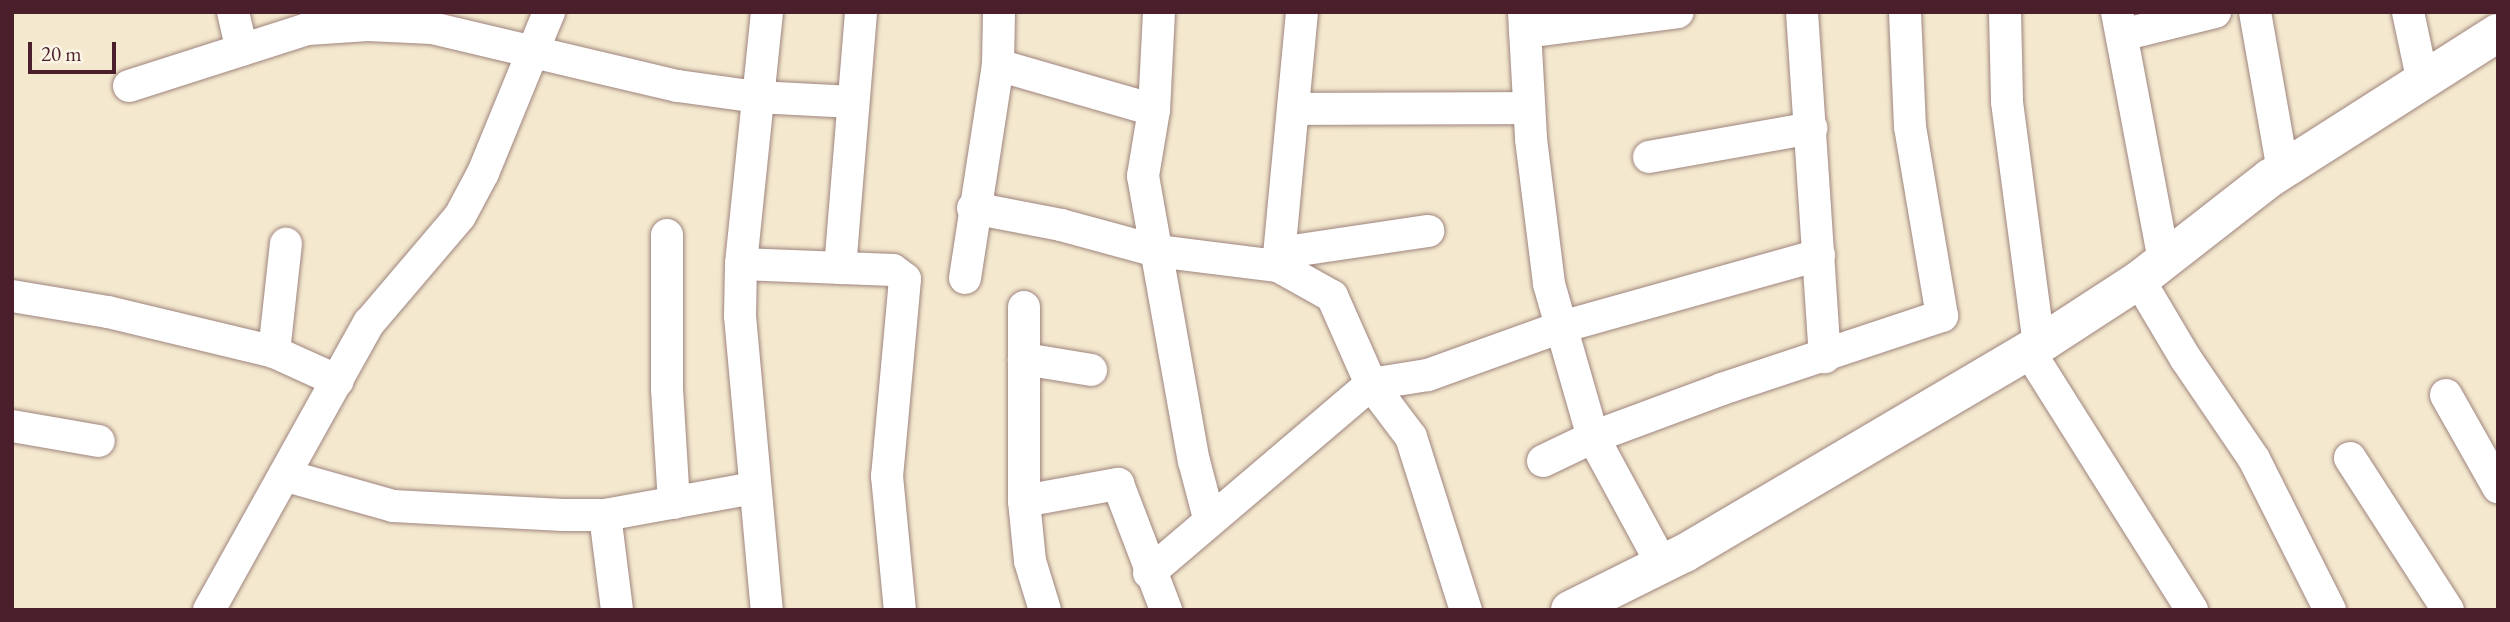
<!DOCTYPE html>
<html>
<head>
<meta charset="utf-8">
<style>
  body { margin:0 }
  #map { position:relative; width:2510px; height:622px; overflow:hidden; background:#f4e9cf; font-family:"EB Garamond",serif }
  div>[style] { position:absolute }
  .roads { filter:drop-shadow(0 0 2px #9f847d) drop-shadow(0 0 2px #9f847d) }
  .street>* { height:32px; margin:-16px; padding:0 16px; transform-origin:16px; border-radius:16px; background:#fff }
  .secondary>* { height:38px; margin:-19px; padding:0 19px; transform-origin:19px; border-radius:19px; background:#fff }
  span { translate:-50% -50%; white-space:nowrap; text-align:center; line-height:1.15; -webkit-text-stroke:5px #fcf5e5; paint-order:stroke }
  .frame { position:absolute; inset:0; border:14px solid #4a1f2b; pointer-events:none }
  .scale { position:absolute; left:28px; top:42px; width:88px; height:32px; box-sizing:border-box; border:4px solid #4a1f2b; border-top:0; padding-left:9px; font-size:21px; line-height:24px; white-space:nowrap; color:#4a1f2b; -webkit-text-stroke:5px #fcf5e5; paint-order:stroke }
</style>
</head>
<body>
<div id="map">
  <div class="roads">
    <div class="street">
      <i style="left:233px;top:12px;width:39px;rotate:77deg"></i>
      <i style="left:767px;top:12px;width:253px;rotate:95.9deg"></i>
      <i style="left:741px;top:264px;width:52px;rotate:91.1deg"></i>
      <i style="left:740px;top:316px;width:295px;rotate:84.8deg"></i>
      <i style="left:1159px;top:12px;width:98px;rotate:92.9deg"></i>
      <i style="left:1154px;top:110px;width:67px;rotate:99.5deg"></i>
      <i style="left:1143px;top:176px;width:290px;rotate:79.9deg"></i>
      <i style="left:1194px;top:461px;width:59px;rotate:75.3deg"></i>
      <i style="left:1302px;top:12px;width:255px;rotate:95.4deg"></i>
      <i style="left:1278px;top:266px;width:62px;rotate:29.1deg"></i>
      <i style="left:1332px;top:296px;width:96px;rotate:66.1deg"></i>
      <i style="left:1371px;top:384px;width:66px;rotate:53deg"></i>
      <i style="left:1411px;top:437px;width:182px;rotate:72.4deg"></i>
      <i style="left:1524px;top:12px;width:127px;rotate:86.8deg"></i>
      <i style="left:1531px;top:139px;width:146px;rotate:82.9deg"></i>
      <i style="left:1549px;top:284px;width:159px;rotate:74deg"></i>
      <i style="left:1593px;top:437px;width:145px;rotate:61.5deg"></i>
      <i style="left:1802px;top:12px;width:346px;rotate:86.2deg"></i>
      <i style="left:2005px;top:12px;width:90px;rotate:88.7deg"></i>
      <i style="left:2007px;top:102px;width:244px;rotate:82.5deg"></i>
      <i style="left:2117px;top:12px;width:252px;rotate:79.3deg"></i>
      <i style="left:2255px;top:12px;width:160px;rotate:80deg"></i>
      <i style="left:2408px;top:12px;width:67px;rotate:78deg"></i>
      <i style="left:1525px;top:32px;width:154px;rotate:-7.4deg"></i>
      <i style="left:2122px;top:35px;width:96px;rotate:-13.9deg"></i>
      <i style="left:998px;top:65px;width:162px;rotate:16.1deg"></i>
      <i style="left:129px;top:86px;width:188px;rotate:-17.7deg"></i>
      <i style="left:308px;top:29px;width:60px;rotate:-3.8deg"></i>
      <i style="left:368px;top:25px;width:64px;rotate:2.7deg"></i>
      <i style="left:432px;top:28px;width:253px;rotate:13.3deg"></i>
      <i style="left:678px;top:86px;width:80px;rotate:7.9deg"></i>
      <i style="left:757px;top:97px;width:96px;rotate:3deg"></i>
      <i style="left:1293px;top:109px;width:236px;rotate:-0.2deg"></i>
      <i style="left:1649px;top:157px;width:165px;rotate:-10.1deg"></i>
      <i style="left:973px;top:208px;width:90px;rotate:10.9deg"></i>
      <i style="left:1061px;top:225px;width:99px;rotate:15.2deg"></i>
      <i style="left:1157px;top:251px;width:122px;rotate:7.1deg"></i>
      <i style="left:667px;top:235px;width:154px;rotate:90deg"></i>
      <i style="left:667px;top:389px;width:114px;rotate:86.5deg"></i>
      <i style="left:1279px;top:253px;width:151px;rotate:-8.4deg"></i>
      <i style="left:741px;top:264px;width:152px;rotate:2.3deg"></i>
      <i style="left:893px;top:270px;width:15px;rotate:37deg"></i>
      <i style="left:905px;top:279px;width:198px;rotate:95.2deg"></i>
      <i style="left:887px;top:476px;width:135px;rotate:84.5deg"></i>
      <i style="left:840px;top:268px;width:257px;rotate:-85.3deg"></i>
      <i style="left:965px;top:278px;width:216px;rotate:-81.2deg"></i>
      <i style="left:998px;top:65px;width:53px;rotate:-88.9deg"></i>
      <i style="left:2139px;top:280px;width:92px;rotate:59.3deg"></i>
      <i style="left:2186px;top:359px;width:121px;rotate:55.8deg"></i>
      <i style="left:2254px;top:459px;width:169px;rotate:63.3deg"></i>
      <i style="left:12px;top:296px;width:97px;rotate:9.5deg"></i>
      <i style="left:108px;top:312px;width:171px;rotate:13.5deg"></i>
      <i style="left:274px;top:352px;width:70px;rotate:24.4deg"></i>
      <i style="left:1024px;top:307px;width:194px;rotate:90deg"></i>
      <i style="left:1024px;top:501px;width:60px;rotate:84.3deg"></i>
      <i style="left:1030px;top:561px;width:51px;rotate:73deg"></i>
      <i style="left:2029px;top:351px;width:306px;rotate:57.8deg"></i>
      <i style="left:274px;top:352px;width:109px;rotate:-83.7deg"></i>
      <i style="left:1024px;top:359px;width:68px;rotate:9.3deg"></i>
      <i style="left:2446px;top:395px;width:106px;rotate:60.5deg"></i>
      <i style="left:12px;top:426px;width:88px;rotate:9.8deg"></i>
      <i style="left:2350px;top:458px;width:181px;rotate:57.2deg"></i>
      <i style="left:1543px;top:461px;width:55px;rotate:-25.6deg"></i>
      <i style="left:1593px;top:437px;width:138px;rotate:-20.4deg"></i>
      <i style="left:1722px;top:389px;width:232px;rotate:-18.4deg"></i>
      <i style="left:1942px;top:316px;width:192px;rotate:-99.6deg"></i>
      <i style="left:1910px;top:127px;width:115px;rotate:-92.5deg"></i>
      <i style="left:287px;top:476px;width:110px;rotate:15.8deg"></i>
      <i style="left:393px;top:506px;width:170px;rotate:3deg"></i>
      <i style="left:563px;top:515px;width:42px"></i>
      <i style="left:605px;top:515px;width:151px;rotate:-10.3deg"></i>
      <i style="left:1024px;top:501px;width:96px;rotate:-10.3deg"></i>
      <i style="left:1118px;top:484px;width:135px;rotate:69.1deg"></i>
      <i style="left:605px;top:515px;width:96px;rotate:82.8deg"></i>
      <i style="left:1149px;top:573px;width:292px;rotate:-40.4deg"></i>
      <i style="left:1371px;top:384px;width:58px;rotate:-9deg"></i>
      <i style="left:1428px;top:375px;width:141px;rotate:-19.8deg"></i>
      <i style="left:1561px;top:327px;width:268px;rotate:-15.6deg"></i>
      <i style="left:209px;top:610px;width:329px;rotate:-60.9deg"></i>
      <i style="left:369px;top:323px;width:140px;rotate:-49.6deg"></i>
      <i style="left:460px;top:216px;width:49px;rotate:-61.9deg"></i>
      <i style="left:483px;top:173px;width:174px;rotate:-67.7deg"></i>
    </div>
    <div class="secondary">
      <i style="left:1570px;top:610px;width:128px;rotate:-26.4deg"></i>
      <i style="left:1685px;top:553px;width:418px;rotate:-30.5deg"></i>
      <i style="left:2045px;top:341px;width:112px;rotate:-33deg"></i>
      <i style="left:2139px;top:280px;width:166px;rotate:-37.9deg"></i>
      <i style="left:2270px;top:178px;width:270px;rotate:-32.5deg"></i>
    </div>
  </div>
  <div class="frame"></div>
  <div class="scale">20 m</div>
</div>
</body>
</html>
